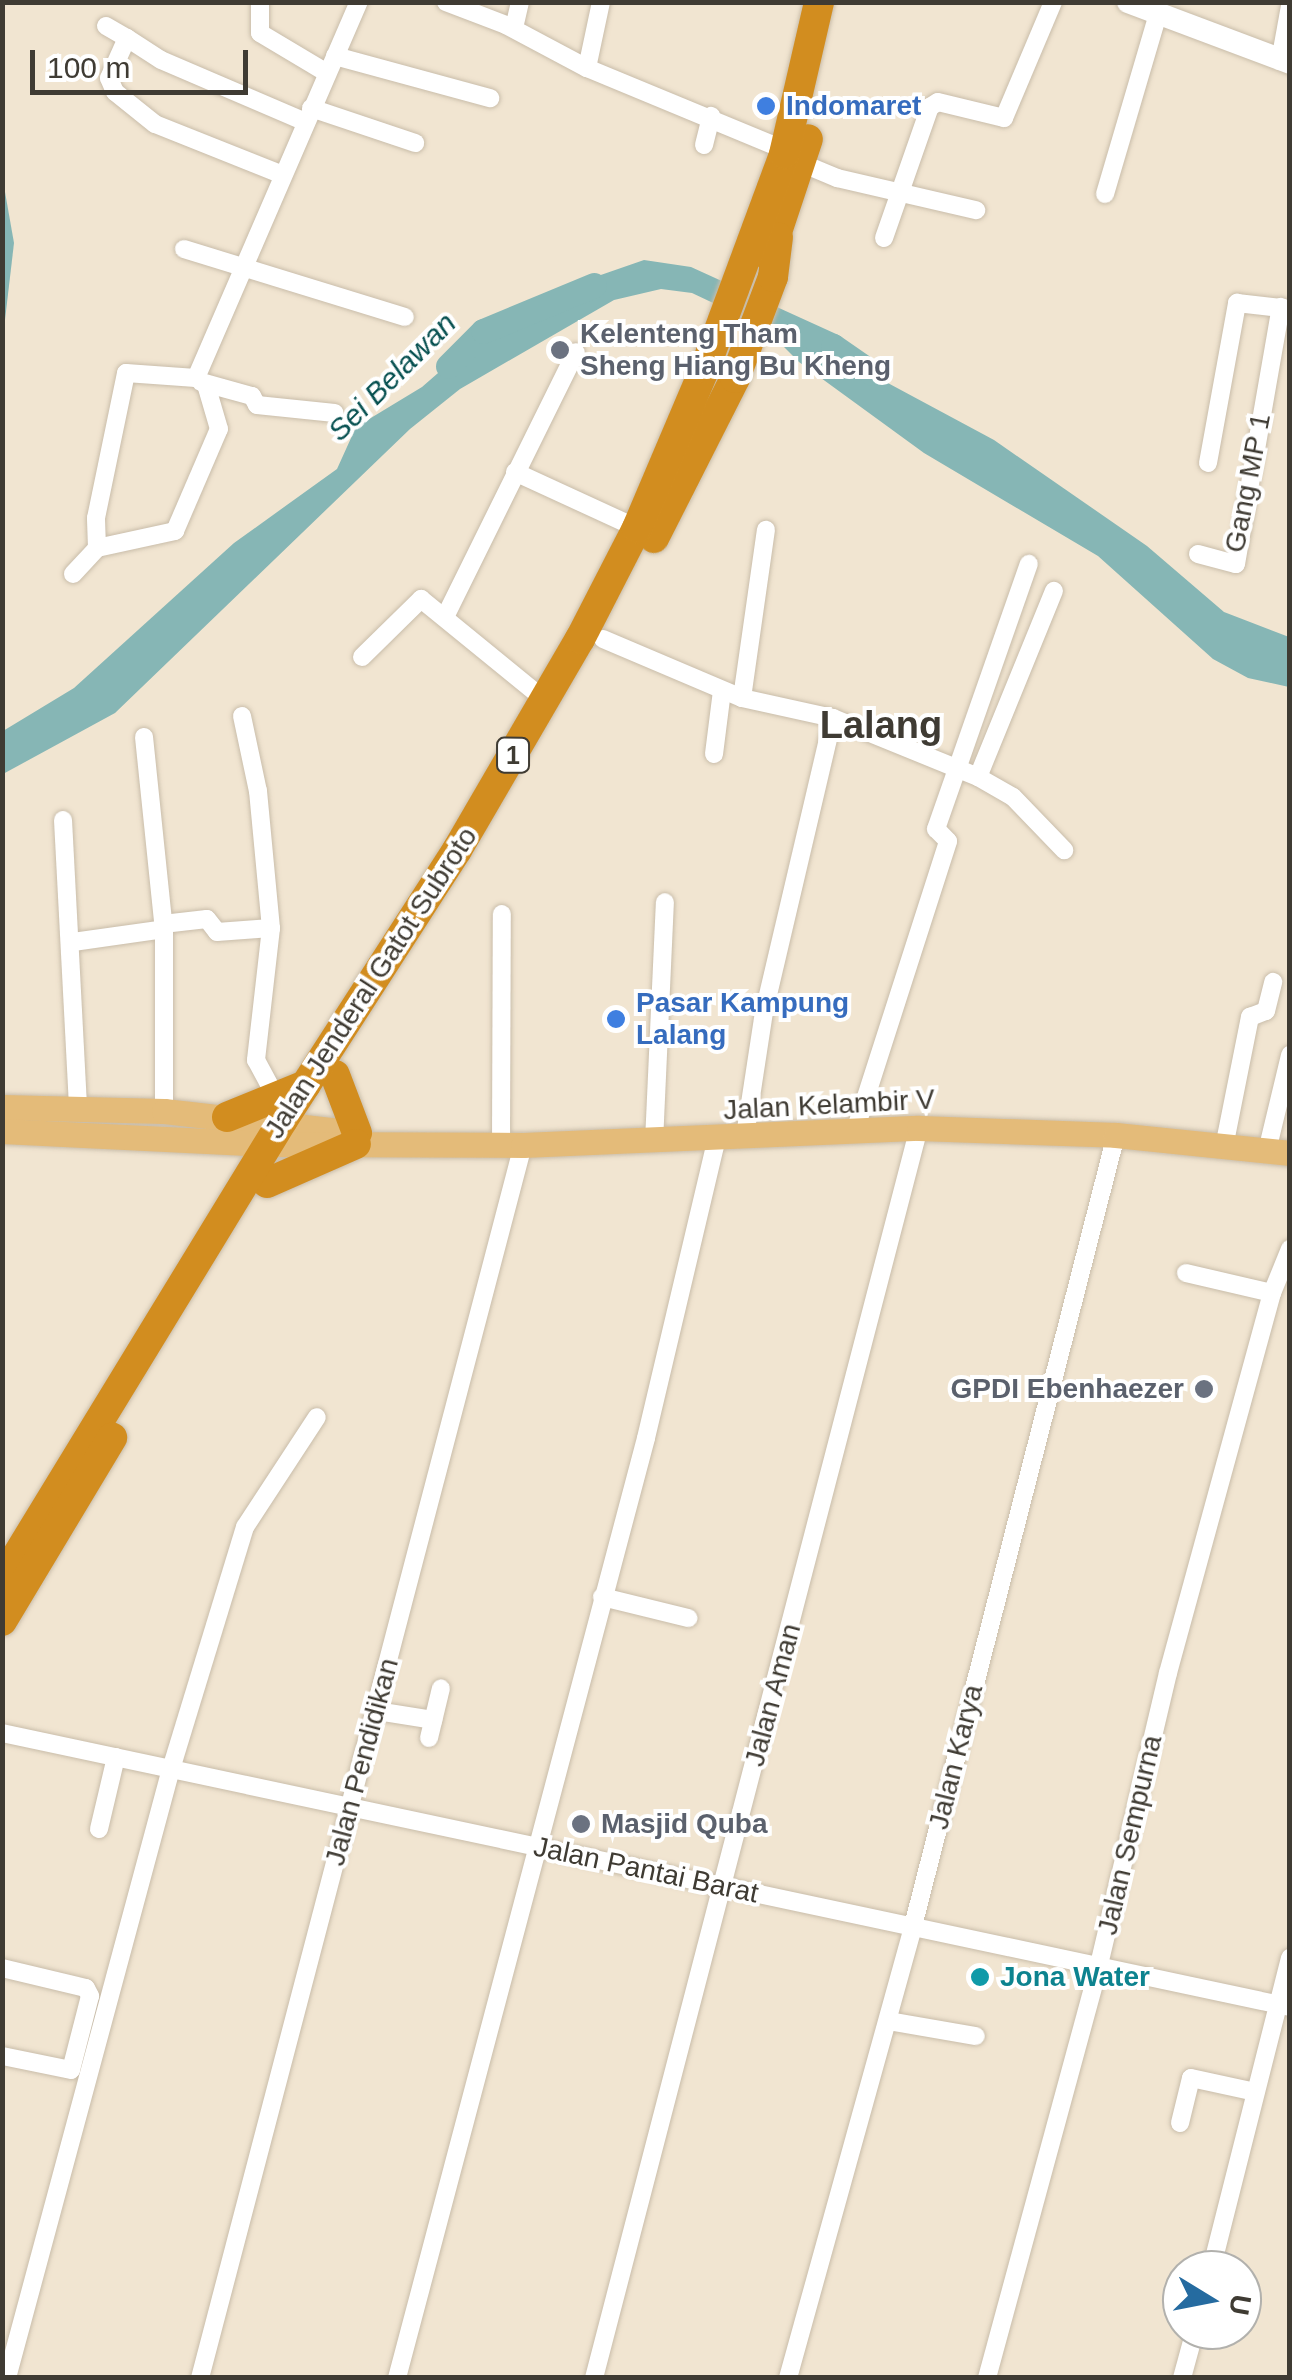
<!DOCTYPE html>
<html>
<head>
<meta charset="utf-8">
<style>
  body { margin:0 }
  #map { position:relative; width:1292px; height:2380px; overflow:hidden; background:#f1e5d1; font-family:Arial,sans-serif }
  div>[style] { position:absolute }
  .water>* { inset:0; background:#86b6b5 }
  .river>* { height:25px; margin:-12.5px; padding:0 12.5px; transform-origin:12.5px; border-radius:12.5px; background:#86b6b5 }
  .roads { filter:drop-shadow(0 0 2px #c9bdaa) drop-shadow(0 0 2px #c9bdaa) }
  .street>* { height:18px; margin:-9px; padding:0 9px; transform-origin:9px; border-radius:9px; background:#fff }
  .secondary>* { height:22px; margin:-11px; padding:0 11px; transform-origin:11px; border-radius:11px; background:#fff }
  .primary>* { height:25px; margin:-12.5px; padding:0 12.5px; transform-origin:12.5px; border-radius:12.5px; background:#e4bb79 }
  .highway>* { height:30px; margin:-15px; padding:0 15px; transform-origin:15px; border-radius:15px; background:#d28d1f }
  .dots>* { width:28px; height:28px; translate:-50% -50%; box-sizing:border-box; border:5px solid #fff; border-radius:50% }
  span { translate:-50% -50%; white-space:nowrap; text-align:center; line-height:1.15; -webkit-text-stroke:8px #fff; paint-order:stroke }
  .shield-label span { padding:2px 8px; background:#fff; border:2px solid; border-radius:8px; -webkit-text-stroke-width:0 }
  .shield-label { font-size:25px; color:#3f3b33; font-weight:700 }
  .shop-label { font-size:28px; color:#366cbe; font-weight:700 }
  .left { translate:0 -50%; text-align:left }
  .worship-label { font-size:28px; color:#5b616d; font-weight:700 }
  .right { translate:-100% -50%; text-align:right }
  .street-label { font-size:28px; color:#3f3b33 }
  .culture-label { font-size:28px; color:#0d838f; font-weight:700 }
  .water-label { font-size:30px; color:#065050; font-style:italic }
  .district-label { font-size:38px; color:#3f3b33; font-weight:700 }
  .frame { position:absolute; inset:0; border:5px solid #3f3b33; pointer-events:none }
  .north { position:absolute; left:1162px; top:2250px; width:100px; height:100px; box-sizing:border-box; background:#fff; border:2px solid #b2b1ad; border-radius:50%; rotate:100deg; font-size:28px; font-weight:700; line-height:40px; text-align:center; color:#3f3b33 }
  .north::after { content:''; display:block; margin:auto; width:35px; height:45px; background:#256ba0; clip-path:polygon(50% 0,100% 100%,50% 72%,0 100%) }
  .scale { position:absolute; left:30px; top:50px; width:218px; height:45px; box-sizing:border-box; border:5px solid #3f3b33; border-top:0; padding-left:12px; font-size:30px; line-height:35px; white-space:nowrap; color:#3f3b33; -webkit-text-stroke:8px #fff; paint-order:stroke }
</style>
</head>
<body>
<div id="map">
  <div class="water">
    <i style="clip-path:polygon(2px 175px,14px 243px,3px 337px,2px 337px)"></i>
    <i style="clip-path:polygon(644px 260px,691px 267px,772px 304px,791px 331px,994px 440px,1147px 546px,1224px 612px,1289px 637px,1289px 687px,1248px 678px,1213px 659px,1098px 556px,924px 453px,799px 362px,764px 327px,692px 293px,661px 289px,614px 300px,460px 389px,410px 429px,115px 713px,3px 774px,3px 731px,74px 688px,234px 543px,337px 469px,356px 427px,422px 387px,476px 340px,595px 277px)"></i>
  </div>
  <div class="river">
    <i style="left:758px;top:312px;width:82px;rotate:24.4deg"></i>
    <i style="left:833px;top:346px;width:47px;rotate:34.7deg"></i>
    <i style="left:448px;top:366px;width:49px;rotate:-45deg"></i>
    <i style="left:483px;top:331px;width:120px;rotate:-22.5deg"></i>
  </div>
  <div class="roads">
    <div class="street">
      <i style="left:260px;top:2px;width:31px;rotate:90deg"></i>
      <i style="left:260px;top:33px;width:78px;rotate:30.8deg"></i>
      <i style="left:446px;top:2px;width:64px;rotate:21deg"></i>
      <i style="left:506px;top:25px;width:92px;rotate:28deg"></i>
      <i style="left:587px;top:68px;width:67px;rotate:-78deg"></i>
      <i style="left:106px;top:26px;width:24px;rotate:30deg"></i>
      <i style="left:127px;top:38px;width:44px;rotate:114.2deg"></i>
      <i style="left:109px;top:78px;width:15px;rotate:67deg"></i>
      <i style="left:115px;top:92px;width:51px;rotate:38.7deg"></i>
      <i style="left:155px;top:124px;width:138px;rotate:21.7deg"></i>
      <i style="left:514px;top:28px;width:27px;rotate:-77deg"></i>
      <i style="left:127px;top:38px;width:40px;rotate:32.9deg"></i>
      <i style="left:161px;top:60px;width:158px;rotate:23.2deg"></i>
      <i style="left:335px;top:56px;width:161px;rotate:15.2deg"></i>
      <i style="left:1280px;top:61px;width:56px;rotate:-79.7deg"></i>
      <i style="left:587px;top:68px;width:214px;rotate:22.5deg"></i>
      <i style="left:311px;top:108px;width:110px;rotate:18.6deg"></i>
      <i style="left:704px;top:145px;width:30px;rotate:-76deg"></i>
      <i style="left:794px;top:160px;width:47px;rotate:22.7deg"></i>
      <i style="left:837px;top:178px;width:143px;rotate:13deg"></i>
      <i style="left:1105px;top:194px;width:184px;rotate:-73.6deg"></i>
      <i style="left:884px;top:238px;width:139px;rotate:-70.7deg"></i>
      <i style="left:930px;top:107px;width:9px;rotate:-32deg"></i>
      <i style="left:938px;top:102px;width:68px;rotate:13.6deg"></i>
      <i style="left:1004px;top:118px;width:126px;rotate:-67.1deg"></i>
      <i style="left:184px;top:249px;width:231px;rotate:17.1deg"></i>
      <i style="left:201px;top:382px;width:53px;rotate:15.4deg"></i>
      <i style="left:252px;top:396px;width:10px;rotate:61deg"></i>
      <i style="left:257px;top:405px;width:78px;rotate:5.9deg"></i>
      <i style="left:1208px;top:463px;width:163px;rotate:-79.7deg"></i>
      <i style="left:1237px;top:303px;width:53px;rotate:6.5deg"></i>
      <i style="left:515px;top:472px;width:134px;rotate:24.7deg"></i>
      <i style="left:97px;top:548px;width:30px;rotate:-92deg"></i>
      <i style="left:96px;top:518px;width:148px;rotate:-78.3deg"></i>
      <i style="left:126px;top:373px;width:70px;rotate:4.1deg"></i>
      <i style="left:196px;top:378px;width:410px;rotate:-66.6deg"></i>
      <i style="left:1198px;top:554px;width:39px;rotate:15deg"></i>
      <i style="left:1236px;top:564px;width:261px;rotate:-80.1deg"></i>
      <i style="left:73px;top:574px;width:35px;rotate:-47deg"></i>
      <i style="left:97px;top:548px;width:80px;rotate:-12.3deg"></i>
      <i style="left:175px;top:531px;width:111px;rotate:-66.7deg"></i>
      <i style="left:219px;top:429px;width:43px;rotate:-106.3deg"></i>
      <i style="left:446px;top:615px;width:293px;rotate:-63.7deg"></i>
      <i style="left:603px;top:639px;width:151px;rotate:23deg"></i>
      <i style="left:742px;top:698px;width:93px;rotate:12.4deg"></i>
      <i style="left:833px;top:718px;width:157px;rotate:22.1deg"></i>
      <i style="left:978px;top:777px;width:40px;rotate:29.7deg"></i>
      <i style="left:1013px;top:797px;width:74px;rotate:46.1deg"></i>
      <i style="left:362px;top:657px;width:83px;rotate:-44.5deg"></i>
      <i style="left:421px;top:599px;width:160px;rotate:39.2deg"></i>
      <i style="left:742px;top:698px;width:170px;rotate:-81.9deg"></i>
      <i style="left:242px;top:716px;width:77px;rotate:78deg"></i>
      <i style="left:258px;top:791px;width:138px;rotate:84.6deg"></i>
      <i style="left:271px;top:928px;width:133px;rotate:96.5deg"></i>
      <i style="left:256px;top:1060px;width:44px;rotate:61.7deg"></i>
      <i style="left:144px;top:737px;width:193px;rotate:84.1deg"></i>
      <i style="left:164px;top:929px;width:182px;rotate:90deg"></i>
      <i style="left:714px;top:754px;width:64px;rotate:-82.8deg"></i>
      <i style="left:978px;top:777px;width:201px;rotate:-67.8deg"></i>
      <i style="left:63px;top:820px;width:289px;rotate:87deg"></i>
      <i style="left:163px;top:924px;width:44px;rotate:-6.5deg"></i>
      <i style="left:207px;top:919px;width:16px;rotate:52deg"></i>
      <i style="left:217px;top:932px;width:54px;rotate:-4.2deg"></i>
      <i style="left:73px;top:942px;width:92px;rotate:-8.1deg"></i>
      <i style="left:856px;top:1128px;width:301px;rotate:-72.2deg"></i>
      <i style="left:948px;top:841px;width:17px;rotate:-135deg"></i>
      <i style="left:936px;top:829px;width:281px;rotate:-70.7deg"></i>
      <i style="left:745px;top:1136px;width:125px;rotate:-81.3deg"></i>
      <i style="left:764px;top:1012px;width:302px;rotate:-76.8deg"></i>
      <i style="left:654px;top:1142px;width:240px;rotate:-87.4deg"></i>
      <i style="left:501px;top:1145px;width:231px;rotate:-89.8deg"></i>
      <i style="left:1224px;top:1147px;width:133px;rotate:-78.7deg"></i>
      <i style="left:1250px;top:1017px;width:17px;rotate:-21deg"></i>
      <i style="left:1266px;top:1011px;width:30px;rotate:-76deg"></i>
      <i style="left:1267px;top:1151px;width:99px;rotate:-76.5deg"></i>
      <i style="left:1186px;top:1273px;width:88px;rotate:13.1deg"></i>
      <i style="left:602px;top:1597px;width:89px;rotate:13.7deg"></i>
      <i style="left:377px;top:1711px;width:57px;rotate:9.1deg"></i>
      <i style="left:2px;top:1733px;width:1317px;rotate:12.01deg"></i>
      <i style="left:429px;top:1738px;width:51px;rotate:-76.5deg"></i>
      <i style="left:99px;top:1829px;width:74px;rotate:-76.7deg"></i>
      <i style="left:2px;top:1968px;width:86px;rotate:13.4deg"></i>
      <i style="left:86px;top:1988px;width:9px;rotate:63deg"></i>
      <i style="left:90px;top:1996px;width:76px;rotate:104.4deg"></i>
      <i style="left:71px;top:2070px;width:70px;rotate:-168.5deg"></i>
      <i style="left:888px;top:2021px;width:89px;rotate:9.7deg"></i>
      <i style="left:1180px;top:2123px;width:46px;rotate:-76.3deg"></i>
      <i style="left:1191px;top:2078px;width:66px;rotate:12.3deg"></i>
      <i style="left:1211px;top:2270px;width:322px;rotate:-75.8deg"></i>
      <i style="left:7px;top:2378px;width:631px;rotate:-74.93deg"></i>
      <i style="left:171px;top:1769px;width:253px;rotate:-73deg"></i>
      <i style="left:245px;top:1527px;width:131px;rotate:-56.8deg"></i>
      <i style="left:200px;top:2378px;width:1275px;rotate:-75.32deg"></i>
      <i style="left:397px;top:2378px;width:972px;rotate:-75.16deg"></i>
      <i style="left:646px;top:1438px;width:305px;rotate:-76.7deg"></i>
      <i style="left:594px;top:2378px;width:1292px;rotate:-75.43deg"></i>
      <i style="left:788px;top:2378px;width:465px;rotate:-74.5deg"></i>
      <i style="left:912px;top:1930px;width:821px;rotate:-75.61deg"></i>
      <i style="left:987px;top:2378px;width:424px;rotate:-74.8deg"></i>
      <i style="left:1098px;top:1969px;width:304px;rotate:-76.7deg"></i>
      <i style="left:1168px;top:1673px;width:394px;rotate:-74.7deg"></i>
      <i style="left:1272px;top:1293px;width:48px;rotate:-67.8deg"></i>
      <i style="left:1182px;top:2378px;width:50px;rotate:-74.8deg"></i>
    </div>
    <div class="secondary">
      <i style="left:1128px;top:2px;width:173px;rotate:20.6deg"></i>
    </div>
    <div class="primary">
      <i style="left:2px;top:1107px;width:162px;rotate:1.4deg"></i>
      <i style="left:164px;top:1111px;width:194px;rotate:6.5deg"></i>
      <i style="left:2px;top:1131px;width:266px;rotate:2.8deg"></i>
      <i style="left:268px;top:1144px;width:255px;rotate:0.2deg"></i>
      <i style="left:523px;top:1145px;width:396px;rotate:-2.5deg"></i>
      <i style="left:919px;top:1128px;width:197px;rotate:2deg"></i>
      <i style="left:1116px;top:1135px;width:175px;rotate:5.9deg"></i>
    </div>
    <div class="highway">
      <i style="left:769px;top:256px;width:123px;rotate:-71.6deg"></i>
      <i style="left:654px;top:538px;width:179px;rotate:-63.1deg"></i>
      <i style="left:735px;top:378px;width:108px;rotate:-69.4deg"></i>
      <i style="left:773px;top:277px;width:40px;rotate:-82.9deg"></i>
      <i style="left:335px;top:1075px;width:62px;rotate:69.2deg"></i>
      <i style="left:227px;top:1117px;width:85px;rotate:-22.1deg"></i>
      <i style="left:267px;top:1183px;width:97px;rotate:-23.7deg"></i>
      <i style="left:2px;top:1580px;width:539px;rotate:-58.58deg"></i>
      <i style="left:283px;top:1120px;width:321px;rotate:-57.2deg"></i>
      <i style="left:457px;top:850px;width:244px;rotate:-59.8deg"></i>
      <i style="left:580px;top:639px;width:125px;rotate:-62.8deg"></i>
      <i style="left:637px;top:528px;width:174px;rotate:-67deg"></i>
      <i style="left:705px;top:368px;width:228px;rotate:-69.7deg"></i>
      <i style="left:784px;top:154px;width:156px;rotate:-77deg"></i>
      <i style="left:2px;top:1621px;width:214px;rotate:-59deg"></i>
    </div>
  </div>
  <div class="dots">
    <i style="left:766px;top:106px;background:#3f7fe0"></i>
    <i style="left:560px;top:350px;background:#6b7280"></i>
    <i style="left:616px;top:1019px;background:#3f7fe0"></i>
    <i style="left:1204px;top:1389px;background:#6b7280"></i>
    <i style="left:581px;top:1824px;background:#6b7280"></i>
    <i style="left:980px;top:1977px;background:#0f9aa8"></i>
  </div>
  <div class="shield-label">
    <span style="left:513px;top:755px">1</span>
  </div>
  <div class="shop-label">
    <span class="left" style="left:786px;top:106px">Indomaret</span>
    <span class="left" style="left:636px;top:1019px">Pasar Kampung<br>Lalang</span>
  </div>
  <div class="worship-label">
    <span class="left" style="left:580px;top:350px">Kelenteng Tham<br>Sheng Hiang Bu Kheng</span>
    <span class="right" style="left:1184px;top:1389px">GPDI Ebenhaezer</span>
    <span class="left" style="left:601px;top:1824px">Masjid Quba</span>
  </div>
  <div class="street-label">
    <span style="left:1248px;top:483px;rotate:-79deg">Gang MP 1</span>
    <span style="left:371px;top:983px;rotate:-57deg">Jalan Jenderal Gatot Subroto</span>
    <span style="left:829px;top:1105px;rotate:-3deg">Jalan Kelambir V</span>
    <span style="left:773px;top:1695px;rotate:-75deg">Jalan Aman</span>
    <span style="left:956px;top:1757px;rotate:-76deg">Jalan Karya</span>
    <span style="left:362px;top:1762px;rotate:-75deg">Jalan Pendidikan</span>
    <span style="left:1130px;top:1835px;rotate:-77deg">Jalan Sempurna</span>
    <span style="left:646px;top:1870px;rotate:12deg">Jalan Pantai Barat</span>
  </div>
  <div class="culture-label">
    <span class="left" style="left:1000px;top:1977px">Jona Water</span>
  </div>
  <div class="water-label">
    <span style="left:392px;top:377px;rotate:-45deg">Sei Belawan</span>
  </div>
  <div class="district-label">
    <span style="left:881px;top:726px">Lalang</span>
  </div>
  <div class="frame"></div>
  <div class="north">U</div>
  <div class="scale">100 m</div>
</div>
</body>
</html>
